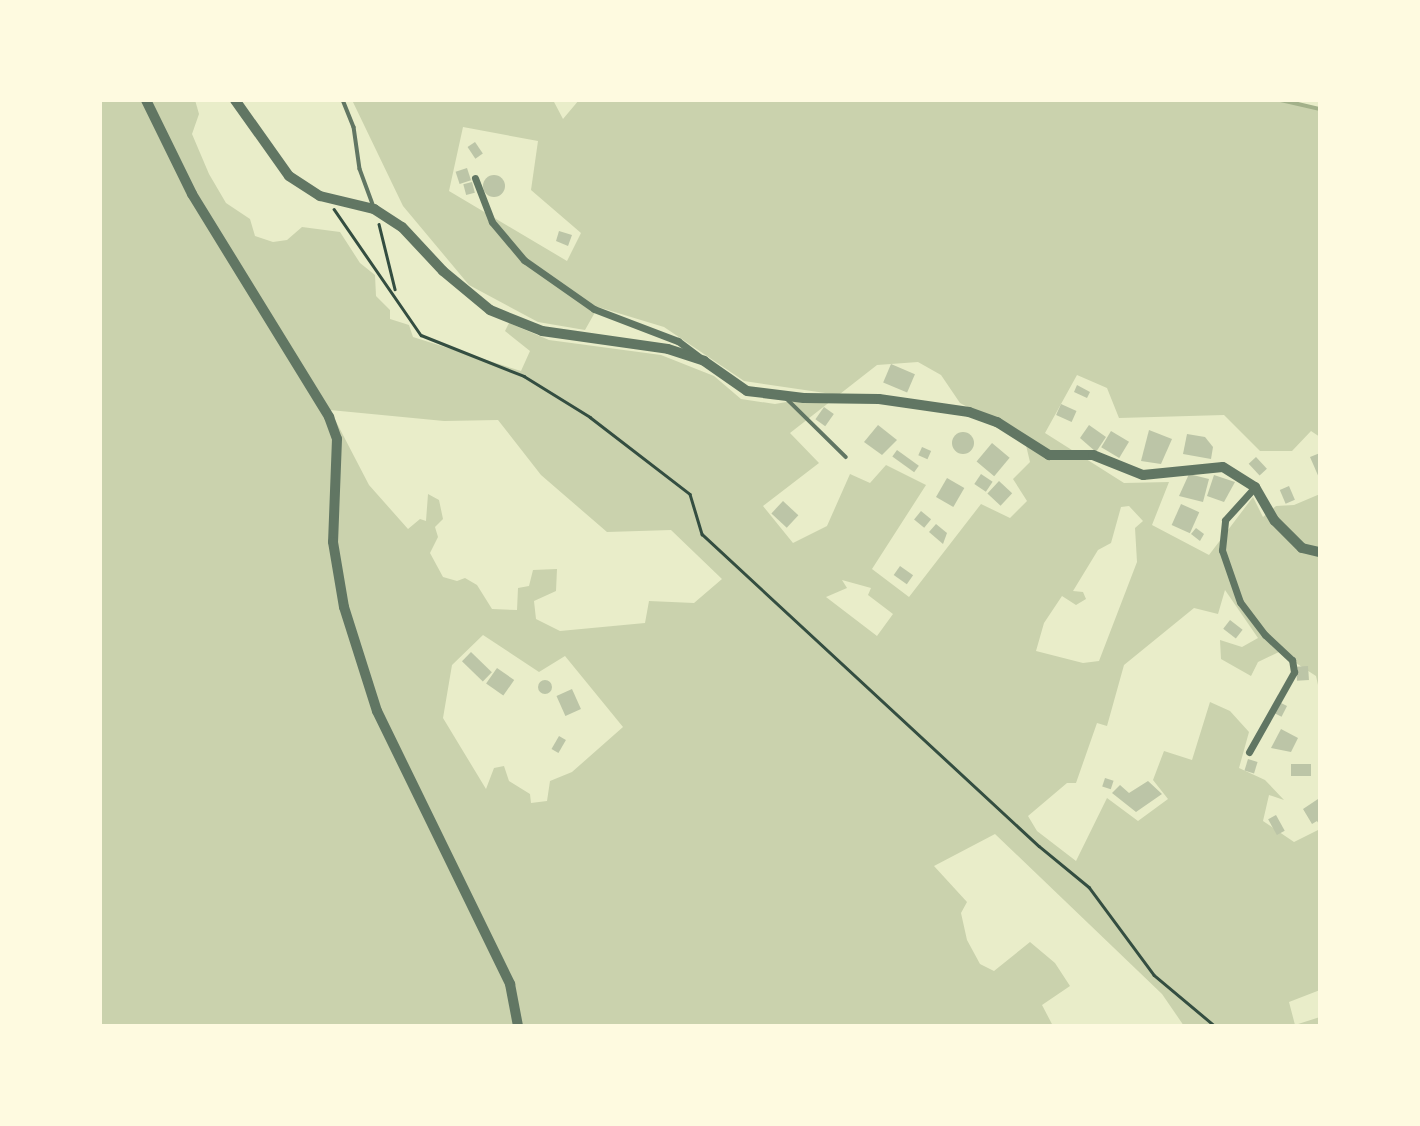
<!DOCTYPE html>
<html>
<head>
<meta charset="utf-8">
<style>
  body { margin:0 }
  #map { position:relative; width:1420px; height:1126px; overflow:hidden; background:#e9edc9; font-family:"Alegreya Sans",sans-serif }
  div>[style] { position:absolute }
  .green>* { inset:0; background:#cad2ad }
  .stream>* { height:3.5px; margin:-1.75px; padding:0 1.75px; transform-origin:1.75px; border-radius:1.75px; background:#a3b18a }
  .building>* { inset:0; background:#bcc5a7; transform-origin:0 0 }
  .round { border-radius:50% }
  .path>* { height:2.5px; margin:-1.25px; padding:0 1.25px; transform-origin:1.25px; border-radius:1.25px; background:#344e41 }
  .service>* { height:3.5px; margin:-1.75px; padding:0 1.75px; transform-origin:1.75px; border-radius:1.75px; background:#617663 }
  .minor>* { height:7px; margin:-3.5px; padding:0 3.5px; transform-origin:3.5px; border-radius:3.5px; background:#617663 }
  .tertiary>* { height:10px; margin:-5px; padding:0 5px; transform-origin:5px; border-radius:5px; background:#617663 }
  span { translate:-50% -50%; white-space:nowrap; text-align:center; line-height:1.15; -webkit-text-stroke:6px #fefae0; paint-order:stroke }
  .frame { position:absolute; inset:0; border:102px solid #fefae0; pointer-events:none }
</style>
</head>
<body>
<div id="map">
  <div class="green">
    <i style="clip-path:polygon(evenodd,100px 100px,195px 100px,199px 114px,192px 134px,209px 174px,226px 203px,250px 219px,255px 236px,273px 242px,287px 240px,302px 227px,340px 232px,360px 263px,375px 275px,376px 296px,390px 310px,390px 319px,409px 325px,413px 337px,521px 371px,530px 351px,505px 331px,509px 323px,549px 340px,661px 355px,714px 376px,741px 399px,775px 404px,832px 394px,744px 381px,664px 327px,598px 307px,585px 330px,538px 322px,469px 285px,403px 206px,352px 100px,553px 100px,563px 119px,579px 100px,1291px 100px,1320px 110px,1320px 437px,1311px 431px,1292px 451px,1260px 451px,1224px 415px,1119px 418px,1107px 388px,1077px 375px,1045px 433px,1124px 483px,1169px 482px,1152px 525px,1209px 555px,1253px 497px,1263px 517px,1276px 506px,1294px 505px,1320px 494px,1320px 694px,1316px 676px,1279px 652px,1258px 662px,1251px 676px,1221px 659px,1220px 640px,1242px 647px,1258px 638px,1225px 590px,1218px 614px,1194px 608px,1124px 665px,1107px 726px,1097px 723px,1076px 783px,1067px 783px,1028px 816px,1037px 831px,1076px 861px,1107px 798px,1138px 821px,1168px 799px,1153px 780px,1164px 751px,1192px 760px,1210px 702px,1230px 711px,1249px 732px,1239px 768px,1265px 780px,1284px 800px,1269px 795px,1263px 821px,1294px 842px,1320px 829px,1320px 990px,1289px 1002px,1295px 1025px,1320px 1017px,1320px 1026px,1184px 1026px,1162px 994px,995px 834px,934px 866px,967px 902px,961px 913px,967px 940px,980px 964px,994px 971px,1030px 942px,1055px 963px,1070px 986px,1042px 1005px,1053px 1026px,100px 1026px,100px 100px,463px 127px,538px 141px,531px 190px,581px 233px,567px 261px,449px 191px,463px 127px,100px 100px,918px 362px,941px 375px,960px 403px,1024px 437px,1030px 462px,1013px 479px,1027px 501px,1010px 518px,981px 504px,909px 597px,872px 569px,926px 485px,886px 465px,870px 483px,850px 474px,827px 526px,793px 543px,763px 506px,819px 463px,790px 433px,877px 365px,918px 362px,100px 100px,330px 410px,444px 421px,498px 420px,541px 475px,607px 532px,671px 530px,722px 579px,694px 603px,649px 601px,645px 623px,560px 631px,536px 619px,534px 601px,556px 591px,557px 569px,533px 570px,529px 586px,518px 588px,517px 610px,492px 609px,477px 585px,465px 578px,457px 581px,443px 577px,430px 553px,438px 537px,435px 527px,443px 519px,439px 500px,428px 494px,426px 521px,420px 519px,408px 529px,369px 485px,330px 410px,100px 100px,1129px 506px,1143px 521px,1135px 528px,1137px 562px,1099px 661px,1083px 663px,1036px 651px,1044px 623px,1062px 596px,1076px 605px,1086px 599px,1083px 592px,1073px 591px,1098px 550px,1111px 543px,1121px 507px,1129px 506px,100px 100px,842px 580px,871px 588px,868px 595px,893px 614px,877px 636px,826px 597px,847px 588px,842px 580px,100px 100px,483px 635px,539px 672px,565px 656px,623px 727px,572px 772px,550px 781px,547px 801px,531px 803px,530px 794px,509px 781px,504px 766px,494px 768px,486px 789px,443px 718px,452px 665px,483px 635px)"></i>
  </div>
  <div class="stream">
    <i style="left:1281px;top:100px;width:40px;rotate:13deg"></i>
  </div>
  <div class="building">
    <i style="left:475px;top:142px;width:14px;height:9px;rotate:56deg"></i>
    <i style="left:467px;top:168px;width:13px;height:12px;rotate:72deg"></i>
    <i class="round" style="left:483px;top:175px;width:22px;height:22px"></i>
    <i style="left:472px;top:182px;width:11px;height:9px;rotate:75deg"></i>
    <i style="clip-path:polygon(559px 231px,572px 235px,568px 246px,556px 241px)"></i>
    <i style="left:891px;top:364px;width:26px;height:20px;rotate:23deg"></i>
    <i style="clip-path:polygon(1077px 385px,1090px 392px,1087px 398px,1074px 392px)"></i>
    <i style="left:1061px;top:404px;width:17px;height:12px;rotate:24deg"></i>
    <i style="left:824px;top:407px;width:12px;height:15px;rotate:35deg"></i>
    <i style="clip-path:polygon(878px 425px,897px 440px,882px 455px,864px 442px)"></i>
    <i style="clip-path:polygon(1089px 425px,1106px 437px,1096px 452px,1080px 438px)"></i>
    <i style="clip-path:polygon(1149px 430px,1172px 439px,1161px 464px,1141px 461px)"></i>
    <i style="left:1111px;top:431px;width:21px;height:19px;rotate:31deg"></i>
    <i class="round" style="left:952px;top:432px;width:22px;height:22px"></i>
    <i style="clip-path:polygon(1187px 434px,1205px 437px,1213px 447px,1211px 459px,1183px 454px)"></i>
    <i style="left:992px;top:443px;width:23px;height:24px;rotate:40deg"></i>
    <i style="left:922px;top:447px;width:10px;height:9px;rotate:24deg"></i>
    <i style="left:897px;top:450px;width:27px;height:8px;rotate:36deg"></i>
    <i style="clip-path:polygon(1320px 453px,1320px 480px,1310px 457px)"></i>
    <i style="left:1256px;top:457px;width:16px;height:10px;rotate:47deg"></i>
    <i style="left:981px;top:474px;width:14px;height:12px;rotate:34deg"></i>
    <i style="clip-path:polygon(1189px 474px,1209px 479px,1203px 502px,1179px 496px)"></i>
    <i style="clip-path:polygon(1214px 475px,1235px 482px,1224px 502px,1207px 496px)"></i>
    <i style="left:947px;top:478px;width:20px;height:22px;rotate:30deg"></i>
    <i style="left:999px;top:481px;width:18px;height:17px;rotate:43deg"></i>
    <i style="left:1289px;top:486px;width:15px;height:10px;rotate:67deg"></i>
    <i style="left:783px;top:501px;width:21px;height:17px;rotate:43deg"></i>
    <i style="left:1181px;top:504px;width:20px;height:23px;rotate:24deg"></i>
    <i style="left:921px;top:511px;width:13px;height:11px;rotate:39deg"></i>
    <i style="clip-path:polygon(936px 524px,947px 533px,943px 544px,929px 532px)"></i>
    <i style="clip-path:polygon(1196px 528px,1204px 534px,1200px 541px,1191px 534px)"></i>
    <i style="left:900px;top:566px;width:16px;height:11px;rotate:35deg"></i>
    <i style="left:1230px;top:620px;width:16px;height:11px;rotate:38deg"></i>
    <i style="left:471px;top:652px;width:29px;height:13px;rotate:44deg"></i>
    <i style="left:1308px;top:666px;width:14px;height:12px;rotate:86deg"></i>
    <i style="left:497px;top:668px;width:21px;height:19px;rotate:35deg"></i>
    <i class="round" style="left:538px;top:680px;width:14px;height:14px"></i>
    <i style="left:572px;top:689px;width:22px;height:17px;rotate:66deg"></i>
    <i style="left:1279px;top:702px;width:9px;height:12px;rotate:27deg"></i>
    <i style="clip-path:polygon(1281px 729px,1298px 738px,1291px 752px,1271px 748px)"></i>
    <i style="left:559px;top:736px;width:8px;height:15px;rotate:30deg"></i>
    <i style="left:1248px;top:759px;width:10px;height:12px;rotate:17deg"></i>
    <i style="left:1291px;top:764px;width:20px;height:12px"></i>
    <i style="left:1105px;top:778px;width:9px;height:9px;rotate:18deg"></i>
    <i style="clip-path:polygon(1148px 781px,1162px 794px,1136px 812px,1112px 793px,1120px 785px,1129px 793px)"></i>
    <i style="clip-path:polygon(1318px 799px,1320px 803px,1320px 826px,1317px 821px,1312px 824px,1303px 809px)"></i>
    <i style="left:1276px;top:815px;width:18px;height:9px;rotate:61deg"></i>
  </div>
  <div class="path">
    <i style="left:334px;top:209px;width:153px;rotate:55.4deg"></i>
    <i style="left:421px;top:335px;width:111px;rotate:21.7deg"></i>
    <i style="left:524px;top:376px;width:78px;rotate:31.8deg"></i>
    <i style="left:590px;top:417px;width:126px;rotate:37.6deg"></i>
    <i style="left:690px;top:494px;width:42px;rotate:73.3deg"></i>
    <i style="left:702px;top:534px;width:459px;rotate:42.8deg"></i>
    <i style="left:1039px;top:846px;width:65px;rotate:39.4deg"></i>
    <i style="left:1089px;top:887px;width:109px;rotate:53.5deg"></i>
    <i style="left:1154px;top:975px;width:80px;rotate:39.9deg"></i>
    <i style="left:379px;top:224px;width:67px;rotate:76.2deg"></i>
  </div>
  <div class="service">
    <i style="left:343px;top:100px;width:29px;rotate:68deg"></i>
    <i style="left:354px;top:127px;width:42px;rotate:81.9deg"></i>
    <i style="left:360px;top:169px;width:40px;rotate:69.8deg"></i>
    <i style="left:786px;top:398px;width:84px;rotate:44.5deg"></i>
  </div>
  <div class="minor">
    <i style="left:475px;top:178px;width:47px;rotate:68.9deg"></i>
    <i style="left:492px;top:222px;width:50px;rotate:49.9deg"></i>
    <i style="left:524px;top:260px;width:85px;rotate:35deg"></i>
    <i style="left:594px;top:309px;width:90px;rotate:20.9deg"></i>
    <i style="left:678px;top:341px;width:25px;rotate:37deg"></i>
    <i style="left:1249px;top:752px;width:92px;rotate:-60.6deg"></i>
    <i style="left:1294px;top:672px;width:12px;rotate:-99deg"></i>
    <i style="left:1292px;top:660px;width:37px;rotate:-137deg"></i>
    <i style="left:1265px;top:635px;width:41px;rotate:-127.1deg"></i>
    <i style="left:1240px;top:602px;width:55px;rotate:-109.1deg"></i>
    <i style="left:1222px;top:550px;width:30px;rotate:-84deg"></i>
    <i style="left:1225px;top:520px;width:45px;rotate:-47.7deg"></i>
  </div>
  <div class="tertiary">
    <i style="left:146px;top:100px;width:105px;rotate:63.9deg"></i>
    <i style="left:192px;top:194px;width:262px;rotate:58.4deg"></i>
    <i style="left:329px;top:417px;width:23px;rotate:70deg"></i>
    <i style="left:337px;top:439px;width:103px;rotate:92.2deg"></i>
    <i style="left:333px;top:542px;width:66px;rotate:80.4deg"></i>
    <i style="left:344px;top:607px;width:109px;rotate:72.4deg"></i>
    <i style="left:377px;top:711px;width:304px;rotate:64deg"></i>
    <i style="left:510px;top:984px;width:43px;rotate:79.2deg"></i>
    <i style="left:235px;top:100px;width:93px;rotate:54.6deg"></i>
    <i style="left:289px;top:176px;width:37px;rotate:33deg"></i>
    <i style="left:320px;top:196px;width:56px;rotate:13.5deg"></i>
    <i style="left:374px;top:209px;width:33px;rotate:33deg"></i>
    <i style="left:402px;top:227px;width:60px;rotate:47deg"></i>
    <i style="left:443px;top:271px;width:61px;rotate:39.7deg"></i>
    <i style="left:490px;top:310px;width:56px;rotate:22deg"></i>
    <i style="left:542px;top:331px;width:127px;rotate:8.1deg"></i>
    <i style="left:668px;top:349px;width:38px;rotate:18deg"></i>
    <i style="left:704px;top:361px;width:52px;rotate:34.9deg"></i>
    <i style="left:747px;top:391px;width:57px;rotate:7deg"></i>
    <i style="left:804px;top:398px;width:75px;rotate:0.8deg"></i>
    <i style="left:879px;top:399px;width:91px;rotate:8.2deg"></i>
    <i style="left:969px;top:412px;width:30px;rotate:20deg"></i>
    <i style="left:997px;top:422px;width:62px;rotate:32.4deg"></i>
    <i style="left:1049px;top:455px;width:44px"></i>
    <i style="left:1093px;top:455px;width:54px;rotate:21.8deg"></i>
    <i style="left:1143px;top:475px;width:80px;rotate:-5.7deg"></i>
    <i style="left:1223px;top:467px;width:38px;rotate:32deg"></i>
    <i style="left:1255px;top:487px;width:39px;rotate:60deg"></i>
    <i style="left:1275px;top:521px;width:38px;rotate:45deg"></i>
    <i style="left:1302px;top:548px;width:18px;rotate:13deg"></i>
  </div>
  <div class="frame"></div>
</div>
</body>
</html>
